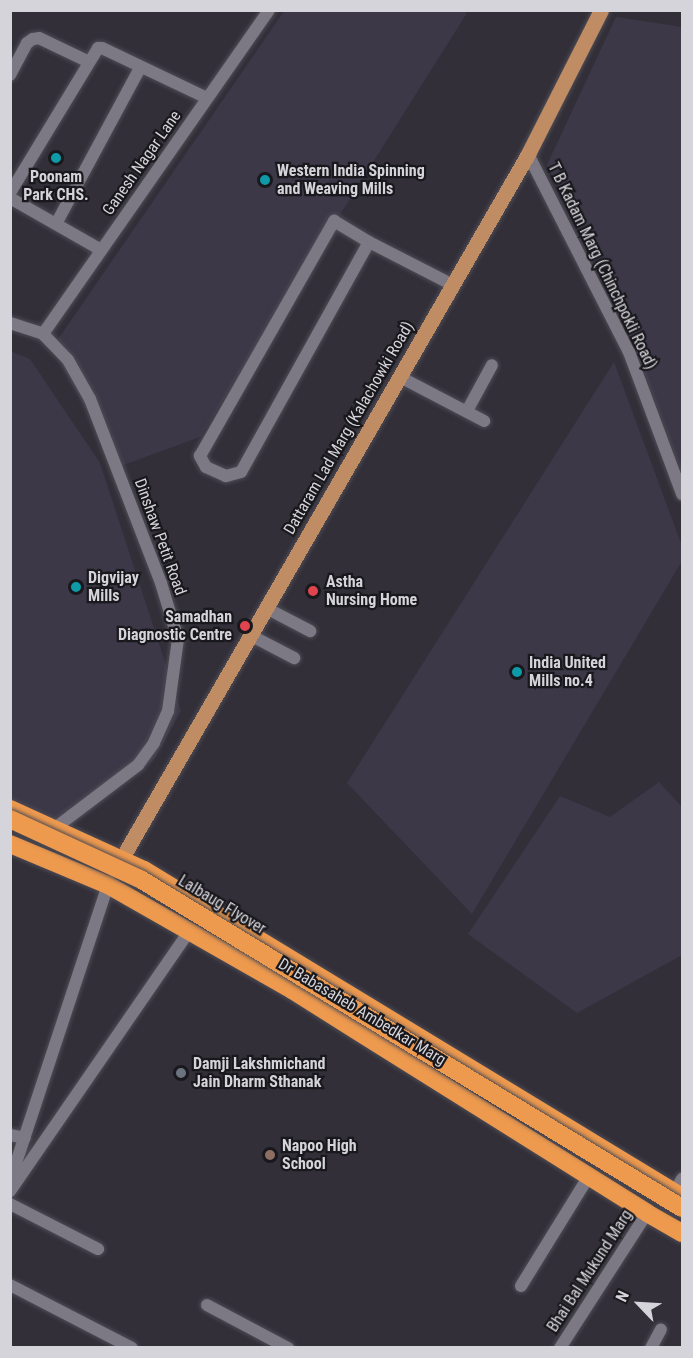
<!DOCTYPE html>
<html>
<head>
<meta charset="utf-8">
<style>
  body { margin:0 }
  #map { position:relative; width:693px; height:1358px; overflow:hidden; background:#322f39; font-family:"Roboto Condensed",sans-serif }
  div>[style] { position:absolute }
  .built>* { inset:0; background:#3c3848 }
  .roads { filter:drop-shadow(0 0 2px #4e4c54) drop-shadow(0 0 2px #4e4c54) }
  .minor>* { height:12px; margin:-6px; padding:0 6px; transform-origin:6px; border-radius:6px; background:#7c7985 }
  .major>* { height:15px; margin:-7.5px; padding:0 7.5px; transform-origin:7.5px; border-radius:7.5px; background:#c08c64 }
  .highway>* { height:18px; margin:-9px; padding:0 9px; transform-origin:9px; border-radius:9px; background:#ed994e }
  .bridges { filter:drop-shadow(0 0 2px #4e4c54) drop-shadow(0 0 2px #4e4c54) }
  .highway-bridge>* { height:18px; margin:-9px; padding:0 9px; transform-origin:9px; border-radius:9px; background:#ed994e }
  .dots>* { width:16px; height:16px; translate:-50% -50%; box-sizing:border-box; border:3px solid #19181c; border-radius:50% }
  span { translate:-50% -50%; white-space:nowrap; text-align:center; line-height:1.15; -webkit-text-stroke:4.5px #19181c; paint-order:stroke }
  .street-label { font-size:16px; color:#d5d4da }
  .poi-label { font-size:16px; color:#d5d4da; font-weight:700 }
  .left { translate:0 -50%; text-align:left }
  .right { translate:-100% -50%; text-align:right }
  .frame { position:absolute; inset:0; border:12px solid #d5d4da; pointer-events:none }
  .north { position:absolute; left:609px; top:1274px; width:60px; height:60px; -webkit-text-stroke:4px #19181c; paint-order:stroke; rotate:295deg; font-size:16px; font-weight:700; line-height:24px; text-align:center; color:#d5d4da }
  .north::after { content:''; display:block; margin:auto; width:21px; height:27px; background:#d5d4da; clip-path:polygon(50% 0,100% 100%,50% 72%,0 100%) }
</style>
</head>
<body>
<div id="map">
  <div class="built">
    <i style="clip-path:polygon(463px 10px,467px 13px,200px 437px,118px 467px,52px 348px,284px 11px)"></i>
    <i style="clip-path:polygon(616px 17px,682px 27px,682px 474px,636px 350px,547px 165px)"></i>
    <i style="clip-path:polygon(10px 351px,30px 359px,100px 463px,181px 711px,154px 760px,71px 826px,11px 801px)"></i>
    <i style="clip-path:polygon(614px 362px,682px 546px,682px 561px,472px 914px,347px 783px)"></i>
    <i style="clip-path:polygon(659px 782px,682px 807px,682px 955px,577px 1013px,468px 934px,560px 796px,610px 817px)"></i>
  </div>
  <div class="roads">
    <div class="minor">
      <i style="left:10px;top:75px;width:36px;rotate:-62deg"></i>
      <i style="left:27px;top:43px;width:7px;rotate:-34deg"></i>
      <i style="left:33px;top:39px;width:6px;rotate:-9deg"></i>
      <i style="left:39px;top:38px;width:55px;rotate:25.6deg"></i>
      <i style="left:528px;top:154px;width:222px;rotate:63deg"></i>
      <i style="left:629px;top:352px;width:152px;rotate:69.5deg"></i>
      <i style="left:10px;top:193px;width:170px;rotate:-58.7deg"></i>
      <i style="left:98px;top:48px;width:4px"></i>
      <i style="left:102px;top:48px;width:116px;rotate:25.5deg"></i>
      <i style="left:10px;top:198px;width:105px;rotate:29.7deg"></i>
      <i style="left:56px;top:224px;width:177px;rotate:-61.7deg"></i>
      <i style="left:369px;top:242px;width:263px;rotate:119.1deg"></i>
      <i style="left:241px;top:472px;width:16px;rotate:165deg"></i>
      <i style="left:226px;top:476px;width:22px;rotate:-156deg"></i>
      <i style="left:206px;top:467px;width:13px;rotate:-119deg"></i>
      <i style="left:200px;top:456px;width:271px;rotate:-60.3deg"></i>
      <i style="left:334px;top:221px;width:41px;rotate:31deg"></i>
      <i style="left:369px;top:242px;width:94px;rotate:27.1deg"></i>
      <i style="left:10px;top:323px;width:35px;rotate:18deg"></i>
      <i style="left:43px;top:334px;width:36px;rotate:46deg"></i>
      <i style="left:68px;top:360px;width:45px;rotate:60.6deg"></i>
      <i style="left:90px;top:399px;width:197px;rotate:68.9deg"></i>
      <i style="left:161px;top:583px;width:59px;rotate:73.1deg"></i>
      <i style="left:178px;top:639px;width:73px;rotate:97.9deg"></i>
      <i style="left:168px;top:711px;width:35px;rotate:114deg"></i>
      <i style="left:154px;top:743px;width:27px;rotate:126deg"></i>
      <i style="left:138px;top:765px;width:104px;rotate:142.8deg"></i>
      <i style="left:43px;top:334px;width:395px;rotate:-55.1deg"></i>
      <i style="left:400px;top:377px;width:95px;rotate:27.6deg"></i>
      <i style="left:467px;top:411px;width:52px;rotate:-61.5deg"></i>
      <i style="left:266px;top:608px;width:50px;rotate:27.6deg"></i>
      <i style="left:250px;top:635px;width:50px;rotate:27.6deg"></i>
      <i style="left:10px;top:1135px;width:15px;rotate:11deg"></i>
      <i style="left:10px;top:1181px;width:312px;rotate:-71.7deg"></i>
      <i style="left:10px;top:1191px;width:315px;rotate:-55.4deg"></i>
      <i style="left:675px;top:1192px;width:15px;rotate:-62deg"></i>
      <i style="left:10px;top:1204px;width:99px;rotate:27.1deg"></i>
      <i style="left:10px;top:1285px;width:137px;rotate:27.3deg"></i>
      <i style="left:521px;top:1286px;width:129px;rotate:-58.3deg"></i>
      <i style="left:207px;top:1305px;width:92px;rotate:28deg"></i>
      <i style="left:560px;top:1348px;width:161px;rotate:-57.2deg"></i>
      <i style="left:651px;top:1348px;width:21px;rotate:-62deg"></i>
    </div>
    <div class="major">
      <i style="left:115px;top:870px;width:827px;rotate:-60.02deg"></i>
      <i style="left:528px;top:154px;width:161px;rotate:-63.1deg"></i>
    </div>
    <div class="highway">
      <i style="left:10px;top:809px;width:147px;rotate:24.5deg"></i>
      <i style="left:144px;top:870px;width:630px;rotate:31.29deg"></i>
      <i style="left:10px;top:844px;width:106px;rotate:22.7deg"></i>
      <i style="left:108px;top:885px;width:212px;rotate:29.7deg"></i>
      <i style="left:292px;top:990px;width:419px;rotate:32.1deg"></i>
      <i style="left:647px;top:1213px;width:40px;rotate:29.7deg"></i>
    </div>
  </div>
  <div class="bridges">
    <div class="highway-bridge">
      <i style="left:10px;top:819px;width:143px;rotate:24.8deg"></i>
      <i style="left:140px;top:879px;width:634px;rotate:31.26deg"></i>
    </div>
  </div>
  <div class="dots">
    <i style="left:56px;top:158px;background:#0f9aa8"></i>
    <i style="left:265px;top:180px;background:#0f9aa8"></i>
    <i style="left:76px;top:587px;background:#0f9aa8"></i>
    <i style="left:313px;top:591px;background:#e0444e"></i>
    <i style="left:245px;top:626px;background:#e0444e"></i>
    <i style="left:517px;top:672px;background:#0f9aa8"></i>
    <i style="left:181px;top:1073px;background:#6b7280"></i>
    <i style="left:270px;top:1155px;background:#8d6e63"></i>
  </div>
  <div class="street-label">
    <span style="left:142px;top:163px;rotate:-55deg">Ganesh Nagar Lane</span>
    <span style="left:602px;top:266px;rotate:64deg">T B Kadam Marg (Chinchpokli Road)</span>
    <span style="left:349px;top:428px;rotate:-60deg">Dattaram Lad Marg (Kalachowki Road)</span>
    <span style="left:160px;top:537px;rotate:70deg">Dinshaw Petit Road</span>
    <span style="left:222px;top:905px;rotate:31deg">Lalbaug Flyover</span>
    <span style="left:362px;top:1012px;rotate:31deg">Dr Babasaheb Ambedkar Marg</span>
    <span style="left:590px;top:1271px;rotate:-57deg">Bhai Bal Mukund Marg</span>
  </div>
  <div class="poi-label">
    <span class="left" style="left:277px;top:180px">Western India Spinning<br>and Weaving Mills</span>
    <span style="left:56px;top:186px">Poonam<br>Park CHS.</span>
    <span class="left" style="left:88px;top:587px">Digvijay<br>Mills</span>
    <span class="left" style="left:326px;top:591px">Astha<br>Nursing Home</span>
    <span class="right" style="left:232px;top:626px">Samadhan<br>Diagnostic Centre</span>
    <span class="left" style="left:529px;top:672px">India United<br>Mills no.4</span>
    <span class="left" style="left:193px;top:1073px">Damji Lakshmichand<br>Jain Dharm Sthanak</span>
    <span class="left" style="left:282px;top:1155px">Napoo High<br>School</span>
  </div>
  <div class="frame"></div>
  <div class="north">N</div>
</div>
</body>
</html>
